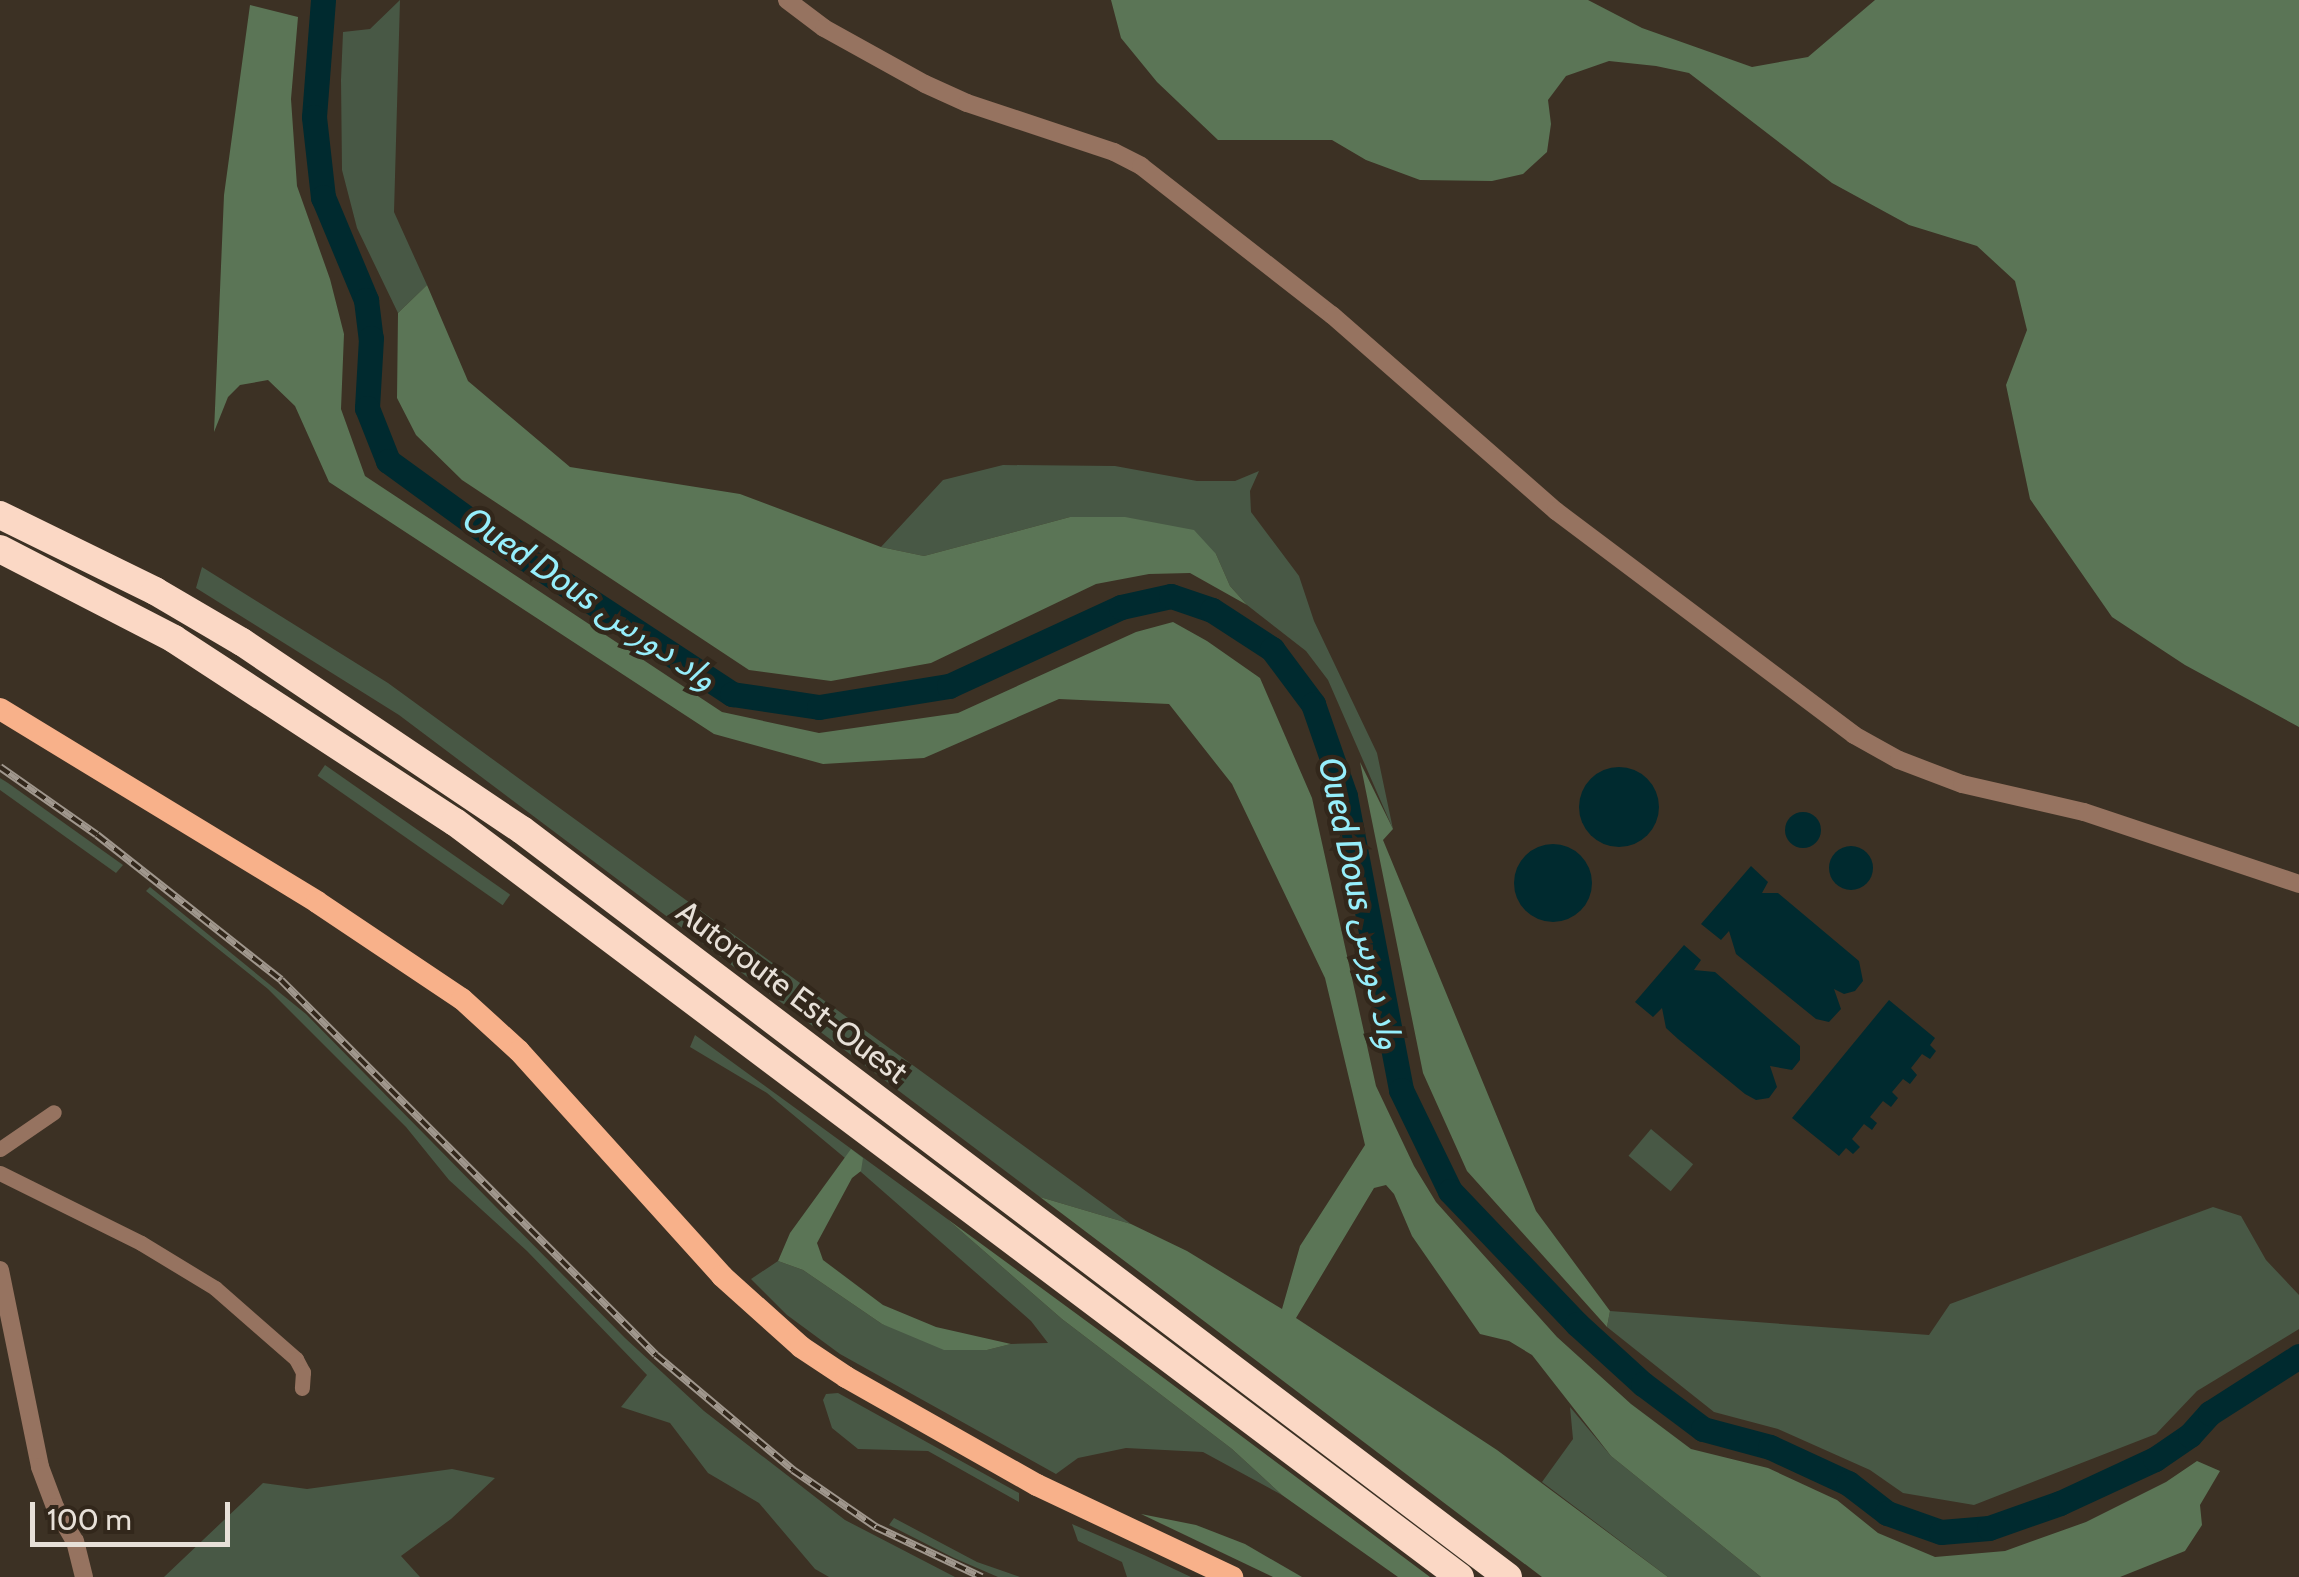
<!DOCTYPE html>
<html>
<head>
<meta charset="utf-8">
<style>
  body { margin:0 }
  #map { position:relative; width:2299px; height:1577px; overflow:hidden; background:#3c3124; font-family:Cabin,"Noto Sans Arabic",sans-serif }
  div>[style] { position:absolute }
  .green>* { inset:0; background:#485845; transform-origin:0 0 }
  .forest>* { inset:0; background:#5b7556 }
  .water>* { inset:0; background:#002a2f }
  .round { border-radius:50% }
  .river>* { height:25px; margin:-12.5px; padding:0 12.5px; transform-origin:12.5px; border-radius:12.5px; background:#002a2f }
  .minor>* { height:15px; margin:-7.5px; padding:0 7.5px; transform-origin:7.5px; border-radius:7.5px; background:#967360 }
  .tertiary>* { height:18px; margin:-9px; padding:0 9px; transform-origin:9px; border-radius:9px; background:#967360 }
  .primary>* { height:22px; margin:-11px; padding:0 11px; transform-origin:11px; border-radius:11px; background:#f8b18a }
  .motorway>* { height:28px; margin:-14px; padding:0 14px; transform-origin:14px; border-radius:14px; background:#fbd8c5 }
  .rail>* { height:8px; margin-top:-4px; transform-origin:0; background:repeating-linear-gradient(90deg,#32271b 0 11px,#a0978d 0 22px); box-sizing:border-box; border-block:2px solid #a0978d }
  span { translate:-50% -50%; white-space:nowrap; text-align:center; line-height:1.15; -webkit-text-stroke:9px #32271b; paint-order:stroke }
  .street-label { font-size:32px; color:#e7e0d8 }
  .water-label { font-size:35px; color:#96eefb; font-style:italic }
  .scale { position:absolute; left:30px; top:1502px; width:200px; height:45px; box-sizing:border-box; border:5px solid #e7e0d8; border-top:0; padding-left:12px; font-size:30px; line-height:35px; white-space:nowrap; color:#e7e0d8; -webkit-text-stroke:8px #32271b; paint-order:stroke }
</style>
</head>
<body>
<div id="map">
  <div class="green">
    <i style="clip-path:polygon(400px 0,394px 212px,427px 285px,398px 313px,357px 228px,342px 170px,341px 80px,343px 32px,370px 29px)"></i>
    <i style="clip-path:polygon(1003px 465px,1115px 466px,1197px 481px,1235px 481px,1259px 471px,1250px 491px,1251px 512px,1299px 576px,1314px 621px,1377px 753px,1393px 829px,1328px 680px,1306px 651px,1247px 605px,1230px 586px,1216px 554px,1070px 517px,924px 556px,881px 547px,943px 480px)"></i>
    <i style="clip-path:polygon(202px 567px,388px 683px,1131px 1224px,1040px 1197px,399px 715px,196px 588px)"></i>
    <i style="left:325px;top:765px;width:226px;height:13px;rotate:35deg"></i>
    <i style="clip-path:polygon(0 778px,8px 783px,123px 865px,116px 873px,0 790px)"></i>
    <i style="clip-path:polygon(150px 887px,306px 1014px,625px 1338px,704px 1411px,845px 1520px,955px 1577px,829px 1577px,815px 1569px,759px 1503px,708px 1473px,670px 1423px,621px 1407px,647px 1375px,527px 1251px,449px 1180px,406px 1127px,268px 989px,146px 891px)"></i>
    <i style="clip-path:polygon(695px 1035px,946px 1218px,1062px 1319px,1232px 1449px,1282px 1495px,1203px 1452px,1126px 1448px,1078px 1458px,1056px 1474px,840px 1354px,787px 1315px,751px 1279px,778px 1261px,803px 1270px,882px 1324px,987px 1350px,1011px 1344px,1048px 1343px,1031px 1321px,845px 1158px,767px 1093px,690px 1047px)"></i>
    <i style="left:1651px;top:1129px;width:55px;height:35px;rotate:40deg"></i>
    <i style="clip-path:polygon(2213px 1207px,2241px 1216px,2266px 1260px,2299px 1295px,2299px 1329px,2197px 1391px,2156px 1434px,1974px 1505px,1903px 1493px,1870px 1470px,1778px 1429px,1714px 1412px,1607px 1327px,1610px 1311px,1929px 1335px,1950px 1304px)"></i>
    <i style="clip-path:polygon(838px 1393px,1019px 1493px,1019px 1502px,928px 1451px,858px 1449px,832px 1428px,823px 1400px,826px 1394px)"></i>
    <i style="clip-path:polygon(1570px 1407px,1611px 1456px,1761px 1577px,1668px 1577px,1542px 1482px,1573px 1439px)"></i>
    <i style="clip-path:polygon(452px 1469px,495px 1478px,451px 1519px,401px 1556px,420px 1577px,164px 1577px,263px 1483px,307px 1489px)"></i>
    <i style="clip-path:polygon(894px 1518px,977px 1562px,1020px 1577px,998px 1577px,954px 1558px,889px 1525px)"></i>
    <i style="clip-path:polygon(1072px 1524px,1144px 1555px,1191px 1577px,1127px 1577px,1122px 1562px,1078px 1541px)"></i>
  </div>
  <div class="forest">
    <i style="clip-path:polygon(1111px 0,1588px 0,1642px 28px,1752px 67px,1808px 57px,1875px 0,2299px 0,2299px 727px,2185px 665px,2112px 617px,2030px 499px,2006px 385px,2027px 330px,2015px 281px,1977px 246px,1909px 225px,1832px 183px,1689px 73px,1656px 66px,1609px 61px,1566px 76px,1548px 100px,1551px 124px,1547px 152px,1523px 174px,1492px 181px,1420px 180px,1366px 160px,1332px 140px,1218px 140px,1157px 82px,1121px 38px)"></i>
    <i style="clip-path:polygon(250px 5px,298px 17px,291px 99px,297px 186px,330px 279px,344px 334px,341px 409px,365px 476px,722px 712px,819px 733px,958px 713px,1136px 632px,1173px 622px,1207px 641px,1260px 678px,1312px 798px,1376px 1086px,1414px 1166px,1436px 1202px,1557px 1337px,1631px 1404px,1691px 1449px,1768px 1468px,1837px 1500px,1878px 1533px,1935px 1557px,2005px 1551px,2086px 1522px,2166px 1482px,2197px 1461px,2220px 1471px,2200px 1505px,2202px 1525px,2185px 1551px,2120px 1577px,1761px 1577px,1611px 1456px,1532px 1355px,1509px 1341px,1480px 1334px,1412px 1236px,1394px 1194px,1386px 1185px,1374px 1188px,1296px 1318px,1497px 1450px,1668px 1577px,1542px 1577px,1040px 1197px,1131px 1224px,1187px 1251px,1282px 1309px,1300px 1246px,1365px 1145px,1325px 978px,1232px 784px,1169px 704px,1059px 699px,924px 758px,823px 764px,714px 734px,329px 482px,295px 406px,268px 380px,240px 385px,228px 397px,214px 432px,224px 195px)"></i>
    <i style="clip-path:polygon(427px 285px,468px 381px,570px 467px,740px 494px,881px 547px,924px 556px,1070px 517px,1125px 517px,1194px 530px,1216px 554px,1230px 586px,1247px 605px,1190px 573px,1149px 574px,1096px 584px,931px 663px,831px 681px,749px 670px,462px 480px,416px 435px,397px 398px,398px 313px)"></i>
    <i style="clip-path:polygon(1360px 762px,1393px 829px,1383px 840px,1536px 1211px,1610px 1311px,1607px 1327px,1467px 1171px,1423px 1073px)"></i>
    <i style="clip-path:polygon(851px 1149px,863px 1158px,861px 1171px,852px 1178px,817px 1243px,823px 1260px,883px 1305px,936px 1327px,1011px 1344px,987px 1350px,944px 1350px,882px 1324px,803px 1270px,778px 1261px,790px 1233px)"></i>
    <i style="clip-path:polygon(946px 1218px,1153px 1370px,1430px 1577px,1398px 1577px,1282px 1495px,1232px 1449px,1062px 1319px)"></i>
    <i style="clip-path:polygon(1141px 1514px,1196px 1525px,1245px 1544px,1302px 1577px,1273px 1577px)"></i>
  </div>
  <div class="water">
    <i class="round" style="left:1579px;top:767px;width:80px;height:80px"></i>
    <i class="round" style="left:1785px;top:812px;width:36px;height:36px"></i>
    <i class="round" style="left:1514px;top:844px;width:78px;height:78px"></i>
    <i class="round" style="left:1829px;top:846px;width:44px;height:44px"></i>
    <i style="clip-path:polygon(1751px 866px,1768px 882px,1762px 893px,1778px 893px,1859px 961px,1863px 981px,1855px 991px,1844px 994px,1834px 989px,1841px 1009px,1829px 1022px,1816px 1019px,1736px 954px,1729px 931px,1721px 940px,1701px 924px)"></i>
    <i style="clip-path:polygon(1684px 945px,1701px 960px,1694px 970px,1715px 972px,1800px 1046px,1800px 1060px,1792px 1070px,1770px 1066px,1777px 1087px,1769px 1098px,1756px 1100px,1745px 1094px,1678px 1039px,1666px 1028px,1662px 1008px,1653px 1017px,1635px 1002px)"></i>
    <i style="clip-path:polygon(1889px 1000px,1935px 1038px,1930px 1045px,1936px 1051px,1930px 1059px,1922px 1054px,1911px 1068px,1917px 1075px,1910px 1084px,1903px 1079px,1892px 1092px,1898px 1098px,1891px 1107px,1883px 1101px,1870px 1117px,1877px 1123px,1872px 1130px,1864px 1124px,1852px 1139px,1860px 1147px,1853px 1154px,1846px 1148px,1839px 1156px,1792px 1118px)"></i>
  </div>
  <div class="river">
    <i style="left:323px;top:0;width:117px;rotate:94.4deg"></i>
    <i style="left:314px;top:117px;width:81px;rotate:83.6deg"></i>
    <i style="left:323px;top:197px;width:112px;rotate:67.3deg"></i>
    <i style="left:366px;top:300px;width:38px;rotate:83deg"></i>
    <i style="left:371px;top:338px;width:70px;rotate:93.3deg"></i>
    <i style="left:367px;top:408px;width:57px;rotate:68.4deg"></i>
    <i style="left:388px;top:461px;width:126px;rotate:36deg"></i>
    <i style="left:490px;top:535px;width:290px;rotate:33.3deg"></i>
    <i style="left:732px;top:694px;width:88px;rotate:8.5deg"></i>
    <i style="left:819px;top:707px;width:132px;rotate:-9.2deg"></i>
    <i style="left:949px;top:686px;width:189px;rotate:-24.7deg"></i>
    <i style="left:1121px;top:607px;width:51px;rotate:-12.4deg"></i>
    <i style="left:1171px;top:596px;width:43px;rotate:18.9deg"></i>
    <i style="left:1212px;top:610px;width:72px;rotate:33deg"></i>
    <i style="left:1272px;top:649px;width:69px;rotate:53.3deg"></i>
    <i style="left:1313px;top:704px;width:97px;rotate:70.8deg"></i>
    <i style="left:1345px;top:796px;width:299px;rotate:79.2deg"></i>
    <i style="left:1401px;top:1090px;width:112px;rotate:64.1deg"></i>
    <i style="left:1450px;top:1191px;width:184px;rotate:46.3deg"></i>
    <i style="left:1577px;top:1324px;width:89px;rotate:42.3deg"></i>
    <i style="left:1643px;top:1384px;width:75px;rotate:36.9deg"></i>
    <i style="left:1703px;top:1429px;width:69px;rotate:15deg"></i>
    <i style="left:1770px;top:1447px;width:86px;rotate:24.8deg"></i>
    <i style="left:1848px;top:1483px;width:49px;rotate:37.6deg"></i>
    <i style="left:1887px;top:1513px;width:57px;rotate:19.4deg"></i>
    <i style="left:1941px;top:1532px;width:48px;rotate:-4.8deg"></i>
    <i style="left:1989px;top:1528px;width:75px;rotate:-19.4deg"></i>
    <i style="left:2060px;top:1503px;width:105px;rotate:-24.9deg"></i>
    <i style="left:2155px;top:1459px;width:42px;rotate:-34.4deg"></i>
    <i style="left:2190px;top:1435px;width:30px;rotate:-48deg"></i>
    <i style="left:2210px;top:1413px;width:106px;rotate:-32.6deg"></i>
  </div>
  <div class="minor">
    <i style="left:0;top:1149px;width:65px;rotate:-34.4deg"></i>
    <i style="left:0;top:1173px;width:157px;rotate:26.4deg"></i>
    <i style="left:141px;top:1243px;width:87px;rotate:31.3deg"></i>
    <i style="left:215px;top:1288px;width:108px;rotate:41.2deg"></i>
    <i style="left:296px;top:1359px;width:15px;rotate:62deg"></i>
    <i style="left:303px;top:1372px;width:16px;rotate:94deg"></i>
  </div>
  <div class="tertiary">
    <i style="left:787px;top:0;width:46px;rotate:37.1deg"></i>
    <i style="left:824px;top:28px;width:115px;rotate:29deg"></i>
    <i style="left:925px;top:84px;width:46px;rotate:24.3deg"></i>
    <i style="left:967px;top:103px;width:155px;rotate:18.4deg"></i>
    <i style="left:1114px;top:152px;width:30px;rotate:27deg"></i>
    <i style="left:1141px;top:166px;width:242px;rotate:38deg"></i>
    <i style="left:1332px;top:315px;width:298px;rotate:41.2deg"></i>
    <i style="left:1556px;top:511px;width:373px;rotate:36.9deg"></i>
    <i style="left:1854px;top:735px;width:51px;rotate:29.1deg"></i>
    <i style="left:1899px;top:760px;width:67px;rotate:20.9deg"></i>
    <i style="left:1962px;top:784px;width:125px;rotate:12.9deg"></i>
    <i style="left:2084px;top:812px;width:227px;rotate:18.5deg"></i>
    <i style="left:0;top:1270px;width:201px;rotate:78.5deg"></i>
    <i style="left:40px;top:1467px;width:43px;rotate:69.4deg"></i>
    <i style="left:55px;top:1507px;width:39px;rotate:60deg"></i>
    <i style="left:75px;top:1541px;width:37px;rotate:76deg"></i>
  </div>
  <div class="primary">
    <i style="left:0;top:709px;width:371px;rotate:31.3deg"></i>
    <i style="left:317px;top:902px;width:174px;rotate:33.8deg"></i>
    <i style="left:462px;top:999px;width:77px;rotate:42.4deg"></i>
    <i style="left:519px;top:1051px;width:303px;rotate:47.9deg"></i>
    <i style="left:722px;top:1276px;width:106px;rotate:41.9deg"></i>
    <i style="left:801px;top:1347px;width:54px;rotate:33.7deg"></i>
    <i style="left:846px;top:1377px;width:219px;rotate:29.5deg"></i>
    <i style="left:1037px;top:1485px;width:216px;rotate:25.3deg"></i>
  </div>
  <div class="motorway">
    <i style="left:0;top:515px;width:173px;rotate:26.1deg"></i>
    <i style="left:155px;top:591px;width:101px;rotate:30.4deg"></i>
    <i style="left:242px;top:642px;width:337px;rotate:33.9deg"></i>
    <i style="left:522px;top:830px;width:1237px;rotate:37.15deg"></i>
    <i style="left:0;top:549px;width:196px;rotate:27.3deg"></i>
    <i style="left:174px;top:639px;width:335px;rotate:33.1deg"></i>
    <i style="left:455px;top:822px;width:1257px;rotate:36.92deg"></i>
  </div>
  <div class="rail">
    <i style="left:0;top:767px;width:118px;rotate:35deg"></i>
    <i style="left:97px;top:835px;width:234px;rotate:38.2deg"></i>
    <i style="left:281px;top:980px;width:530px;rotate:45deg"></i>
    <i style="left:656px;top:1355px;width:179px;rotate:40deg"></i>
    <i style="left:793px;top:1470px;width:101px;rotate:34.5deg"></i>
    <i style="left:876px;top:1527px;width:117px;rotate:25.3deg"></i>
  </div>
  <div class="street-label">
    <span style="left:792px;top:992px;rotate:37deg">Autoroute Est-Ouest</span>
  </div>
  <div class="water-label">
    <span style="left:590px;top:598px;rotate:34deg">Oued Dous واد دورس</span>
    <span style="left:1361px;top:903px;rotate:78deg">Oued Dous واد دورس</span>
  </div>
  <div class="scale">100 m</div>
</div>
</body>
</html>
